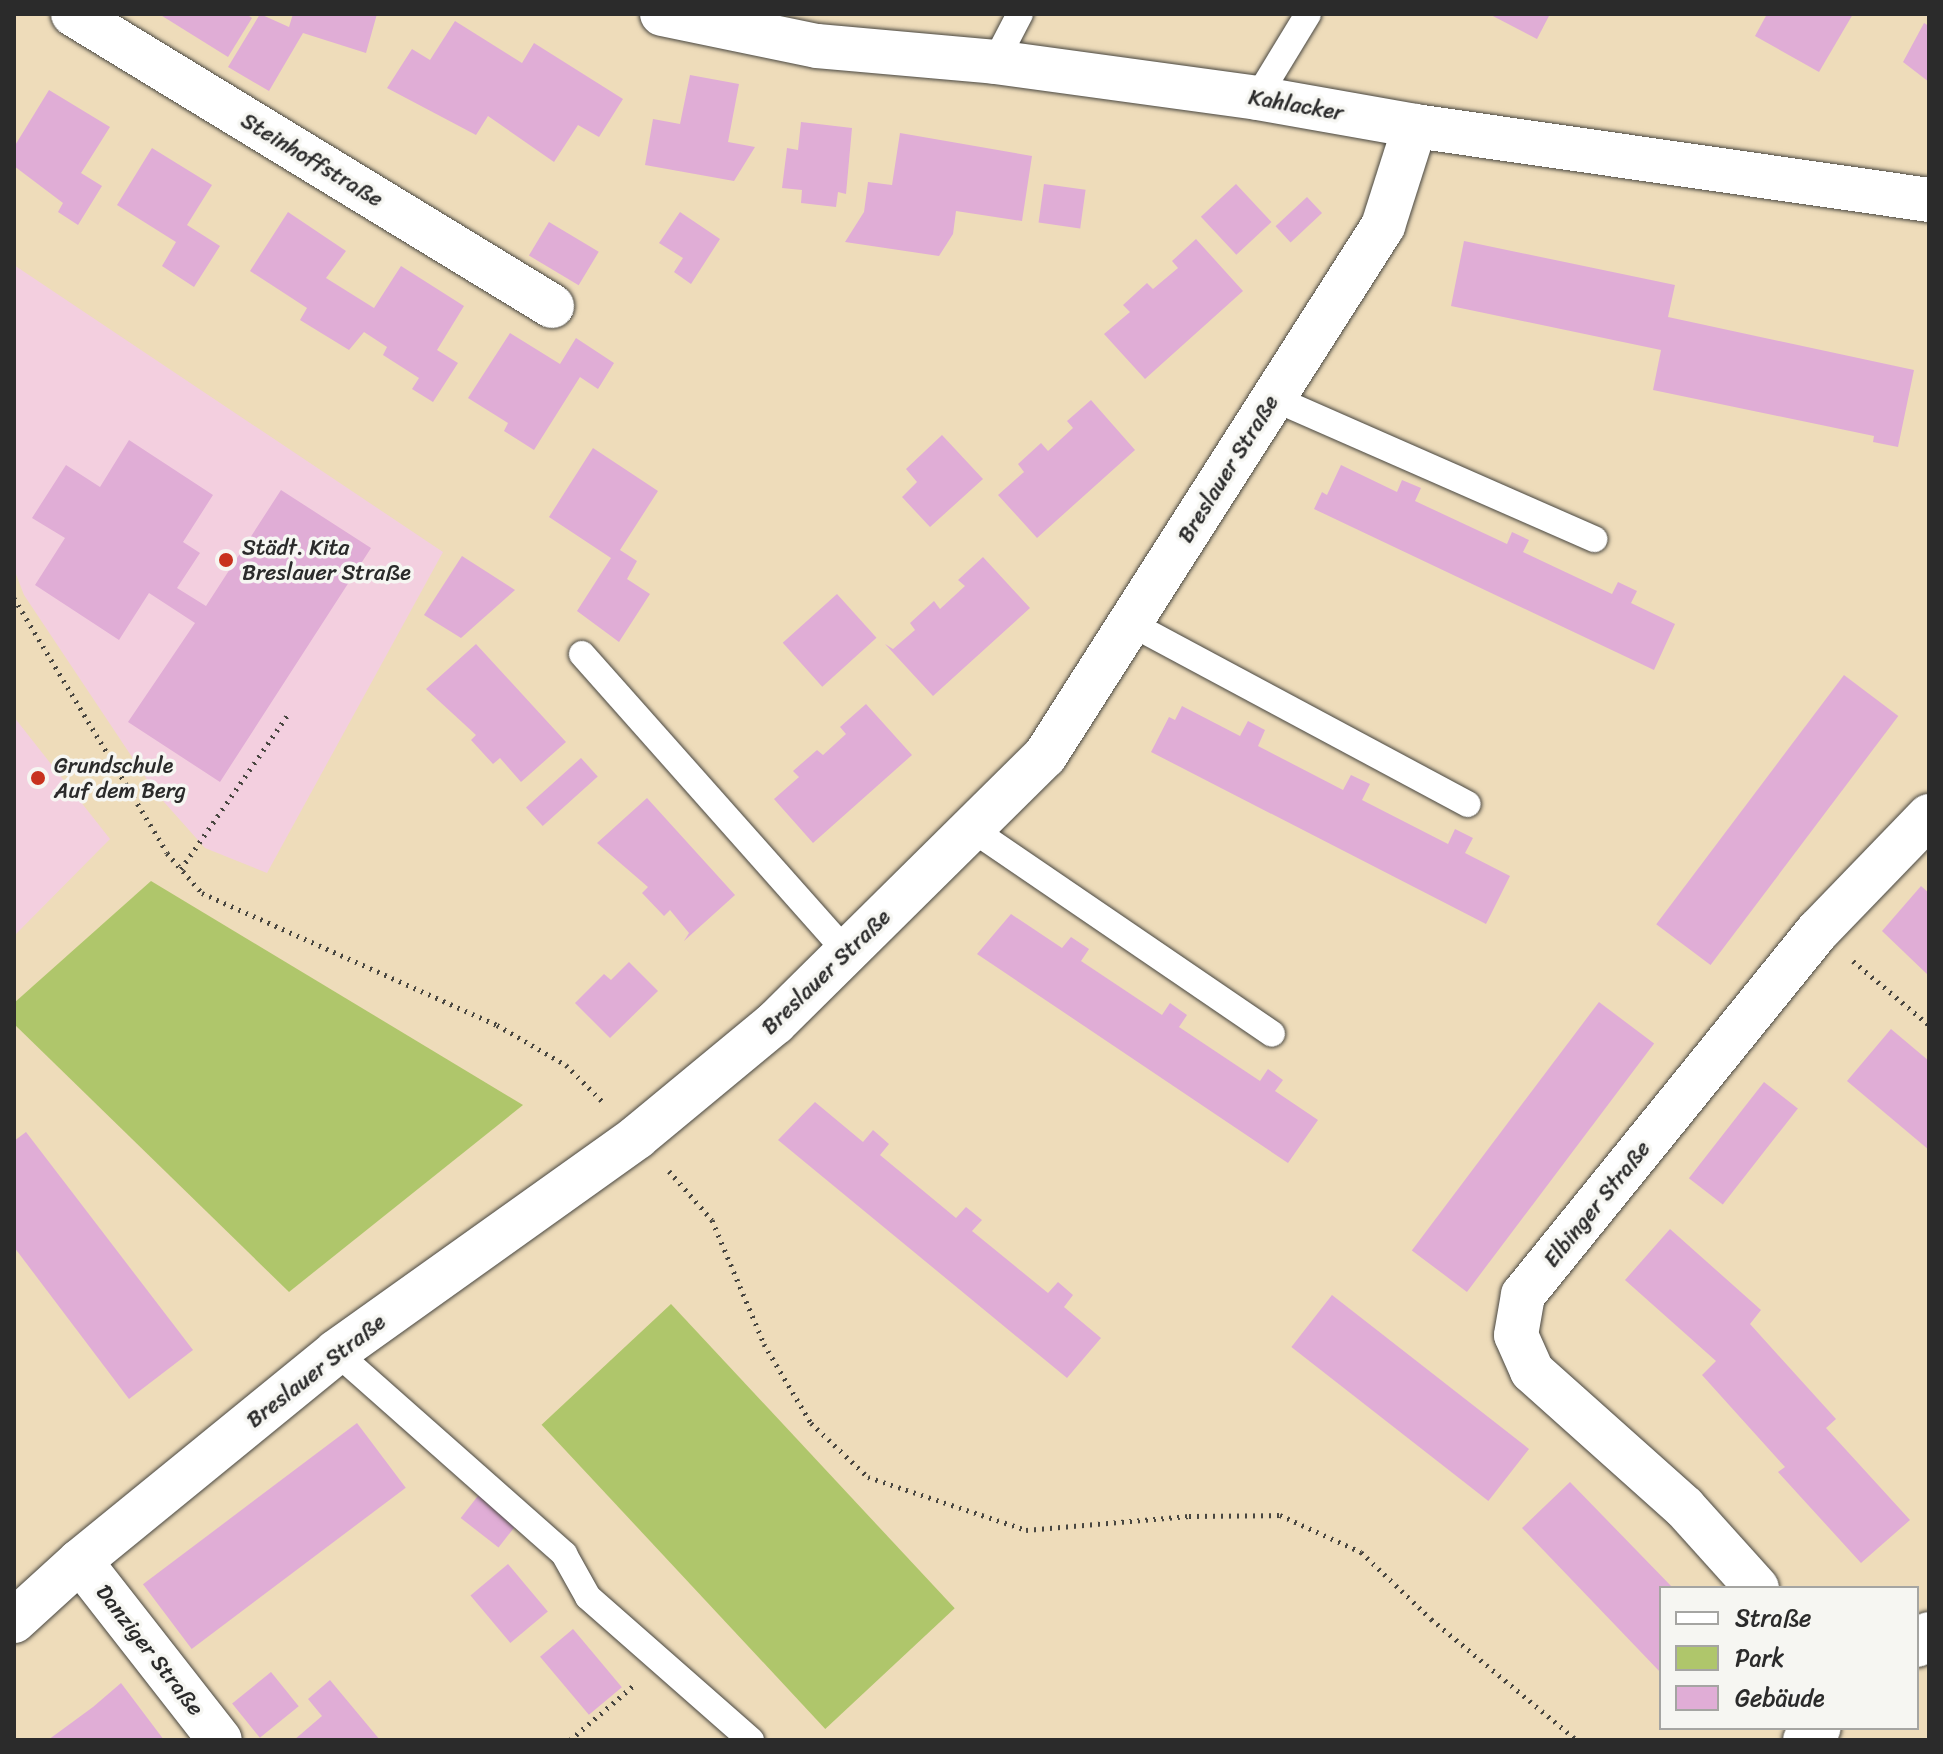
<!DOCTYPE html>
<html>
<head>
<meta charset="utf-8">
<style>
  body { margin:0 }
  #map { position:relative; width:1943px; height:1754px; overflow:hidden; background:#eedcba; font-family:Sriracha,sans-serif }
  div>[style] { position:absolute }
  .built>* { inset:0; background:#f3cfdf }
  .green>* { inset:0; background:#afc66b; transform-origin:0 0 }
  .building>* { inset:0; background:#e0add6; transform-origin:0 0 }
  .path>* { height:5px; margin-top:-2.5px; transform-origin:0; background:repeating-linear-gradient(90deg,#484640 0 2px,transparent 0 8px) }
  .roads { filter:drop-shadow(0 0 2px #484640) drop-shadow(0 0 2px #484640) }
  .service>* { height:26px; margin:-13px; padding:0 13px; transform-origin:13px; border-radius:13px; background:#fff }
  .minor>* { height:44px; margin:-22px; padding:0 22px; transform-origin:22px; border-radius:22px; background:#fff }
  .dots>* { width:22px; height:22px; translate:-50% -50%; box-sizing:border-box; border:4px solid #f6f6f2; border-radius:50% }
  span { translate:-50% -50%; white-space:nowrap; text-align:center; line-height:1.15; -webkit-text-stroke:7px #f6f6f2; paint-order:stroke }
  .street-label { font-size:22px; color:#2b2b2b }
  .poi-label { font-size:22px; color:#2b2b2b }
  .left { translate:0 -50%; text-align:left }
  .frame { position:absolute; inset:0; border:16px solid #2b2b2b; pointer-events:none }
  .legend { position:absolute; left:1659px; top:1586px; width:260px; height:144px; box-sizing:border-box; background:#f6f6f2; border:2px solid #a5a5a2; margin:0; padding:10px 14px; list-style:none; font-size:24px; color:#2b2b2b }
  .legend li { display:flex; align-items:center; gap:16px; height:40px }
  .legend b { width:40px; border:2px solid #a5a5a2 }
</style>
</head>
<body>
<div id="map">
  <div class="built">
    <i style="clip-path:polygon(14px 265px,443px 552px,267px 873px,205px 848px,156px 793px,24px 595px,14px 569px)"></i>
    <i style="clip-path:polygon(14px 717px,110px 839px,14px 936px)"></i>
  </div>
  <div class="green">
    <i style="clip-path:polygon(151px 881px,523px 1105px,289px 1292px,14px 1024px,14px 1003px)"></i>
    <i style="left:671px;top:1304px;width:416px;height:177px;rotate:47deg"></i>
  </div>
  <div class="building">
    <i style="clip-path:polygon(159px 14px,246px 14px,252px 18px,228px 57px)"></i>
    <i style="clip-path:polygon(260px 14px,289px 27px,293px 14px,377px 14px,366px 53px,303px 33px,269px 91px,228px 67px)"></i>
    <i style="clip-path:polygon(1489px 14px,1550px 14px,1537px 39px)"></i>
    <i style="clip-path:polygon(1767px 14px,1853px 14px,1819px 72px,1755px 36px)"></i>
    <i style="clip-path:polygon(455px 21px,522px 63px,534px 43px,623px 99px,599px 137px,578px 125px,554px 162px,488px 116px,476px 135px,387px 88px,412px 49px,430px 60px)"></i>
    <i style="clip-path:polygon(1924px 23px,1929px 26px,1929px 82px,1903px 62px)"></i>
    <i style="clip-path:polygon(690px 75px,739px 84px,728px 142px,755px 147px,734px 181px,645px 165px,653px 119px,680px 124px)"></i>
    <i style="clip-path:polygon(49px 90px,110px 127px,81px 173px,102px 186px,78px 225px,58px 212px,63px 203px,14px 166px,14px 147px)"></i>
    <i style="clip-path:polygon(801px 122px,852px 128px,846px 194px,838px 192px,836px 207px,801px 203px,802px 190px,782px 188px,787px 148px,798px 150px)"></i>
    <i style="clip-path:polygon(900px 133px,1032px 156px,1022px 221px,956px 211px,953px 234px,939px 256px,845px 242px,864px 212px,868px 182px,892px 185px)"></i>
    <i style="clip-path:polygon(152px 148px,212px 185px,187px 225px,220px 246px,194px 287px,162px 266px,176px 242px,117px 205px)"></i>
    <i style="left:1044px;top:184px;width:42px;height:39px;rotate:8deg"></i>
    <i style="left:1236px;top:184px;width:52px;height:48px;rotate:47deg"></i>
    <i style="left:1307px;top:197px;width:22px;height:43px;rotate:47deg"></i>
    <i style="clip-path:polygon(288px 212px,346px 251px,326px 278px,374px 308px,401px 266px,464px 306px,437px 350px,458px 363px,433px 402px,412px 389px,419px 378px,383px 355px,387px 347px,364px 332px,349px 350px,300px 320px,307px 308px,250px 271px)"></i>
    <i style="clip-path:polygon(680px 212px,720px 239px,691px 284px,674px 272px,683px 258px,659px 243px)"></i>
    <i style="left:549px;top:222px;width:58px;height:39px;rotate:31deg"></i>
    <i style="clip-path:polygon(1196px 239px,1243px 291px,1145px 379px,1104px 334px,1130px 312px,1123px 305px,1147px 283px,1153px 289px,1178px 268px,1172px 261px)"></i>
    <i style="clip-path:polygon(1464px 241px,1675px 285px,1668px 317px,1914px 370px,1898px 447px,1873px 442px,1874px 436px,1653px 390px,1661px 350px,1451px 306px)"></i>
    <i style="clip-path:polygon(510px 333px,560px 364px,576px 338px,614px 363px,598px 389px,580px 377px,534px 450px,504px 431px,508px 423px,468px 398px)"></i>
    <i style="clip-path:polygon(1091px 400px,1135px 450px,1037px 538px,998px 495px,1024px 472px,1018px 464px,1041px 443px,1048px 451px,1073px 428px,1067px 421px)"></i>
    <i style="clip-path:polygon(942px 435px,983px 479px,930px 527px,902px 497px,917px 482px,906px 469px)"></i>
    <i style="clip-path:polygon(129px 440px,213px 495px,183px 542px,200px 553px,177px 588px,206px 606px,281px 490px,371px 548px,220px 782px,128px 722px,195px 623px,149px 593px,119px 640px,35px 585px,65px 538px,32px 518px,66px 465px,100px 487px)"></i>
    <i style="clip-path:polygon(593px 448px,658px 491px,620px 550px,637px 561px,627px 579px,650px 594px,619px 642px,577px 611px,611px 558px,549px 517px)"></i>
    <i style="clip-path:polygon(1341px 465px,1397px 492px,1402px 480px,1421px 488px,1415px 501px,1507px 544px,1512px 532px,1529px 540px,1523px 552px,1612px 594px,1618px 582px,1637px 591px,1631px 603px,1675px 624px,1654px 670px,1314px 509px,1322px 492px,1327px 495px)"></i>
    <i style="clip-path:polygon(462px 556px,515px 590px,461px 638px,424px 615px)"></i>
    <i style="clip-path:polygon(983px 557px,1030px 608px,933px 696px,885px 644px,893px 649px,915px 630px,910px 623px,934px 601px,940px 609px,965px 586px,958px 580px)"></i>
    <i style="left:837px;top:594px;width:59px;height:73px;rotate:48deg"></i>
    <i style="clip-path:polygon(476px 644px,566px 742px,521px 782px,500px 758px,493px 764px,471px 740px,476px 735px,426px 689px)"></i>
    <i style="left:1844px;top:675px;width:68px;height:312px;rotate:37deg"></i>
    <i style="clip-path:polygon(866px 704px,912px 755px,813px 843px,774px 799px,799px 777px,793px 771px,817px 750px,823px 755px,846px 734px,840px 727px)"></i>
    <i style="clip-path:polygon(1182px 706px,1240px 736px,1248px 721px,1265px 730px,1258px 746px,1343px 790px,1351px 775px,1370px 784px,1362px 800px,1448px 844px,1455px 829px,1473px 838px,1465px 853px,1510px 876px,1486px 924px,1151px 752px,1169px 717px,1175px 720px)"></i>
    <i style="left:581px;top:758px;width:25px;height:74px;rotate:48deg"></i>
    <i style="clip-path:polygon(647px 798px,735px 895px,684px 941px,689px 933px,670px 910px,664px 916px,642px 893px,648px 887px,597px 843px)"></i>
    <i style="clip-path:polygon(1921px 886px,1929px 893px,1929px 976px,1882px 931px)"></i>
    <i style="clip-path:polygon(1011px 914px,1062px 948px,1071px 937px,1089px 949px,1081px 961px,1162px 1015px,1170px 1003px,1187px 1015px,1179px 1027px,1260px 1081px,1268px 1069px,1283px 1080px,1275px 1091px,1318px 1120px,1288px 1163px,977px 954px)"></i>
    <i style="clip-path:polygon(629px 962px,658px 991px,610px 1038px,575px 1003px,604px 974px,611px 980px)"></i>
    <i style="left:1599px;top:1002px;width:69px;height:311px;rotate:37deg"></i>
    <i style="clip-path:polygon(1891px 1029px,1929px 1061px,1929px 1150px,1847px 1081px)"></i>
    <i style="left:1764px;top:1082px;width:43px;height:122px;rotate:38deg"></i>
    <i style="clip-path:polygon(815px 1102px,863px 1142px,873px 1130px,889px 1144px,880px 1155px,956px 1218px,966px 1207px,982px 1220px,972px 1231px,1048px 1293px,1058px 1282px,1073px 1295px,1064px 1307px,1101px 1338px,1067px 1378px,778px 1140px)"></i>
    <i style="clip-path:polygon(26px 1132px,193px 1350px,129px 1399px,14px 1247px,14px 1141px)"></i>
    <i style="clip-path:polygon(1670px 1229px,1761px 1310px,1750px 1324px,1836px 1419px,1826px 1428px,1910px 1520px,1861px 1563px,1778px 1472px,1785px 1467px,1702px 1375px,1716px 1361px,1625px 1280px)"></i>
    <i style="left:1332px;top:1295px;width:250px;height:66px;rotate:38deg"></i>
    <i style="left:357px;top:1423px;width:81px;height:268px;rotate:53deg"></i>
    <i style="clip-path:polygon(1570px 1482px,1673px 1588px,1661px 1588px,1661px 1673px,1522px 1528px)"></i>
    <i style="left:481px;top:1492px;width:48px;height:33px;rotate:38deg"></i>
    <i style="left:508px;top:1564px;width:62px;height:49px;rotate:50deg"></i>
    <i style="left:573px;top:1629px;width:76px;height:43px;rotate:50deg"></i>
    <i style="left:271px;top:1672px;width:44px;height:50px;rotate:51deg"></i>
    <i style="clip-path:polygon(330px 1680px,380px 1740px,294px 1740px,322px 1716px,308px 1699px)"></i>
    <i style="clip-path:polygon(121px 1683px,164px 1740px,48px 1740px,93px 1707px)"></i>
  </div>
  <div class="path">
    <i style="left:14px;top:598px;width:297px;rotate:59deg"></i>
    <i style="left:167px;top:853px;width:53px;rotate:48.8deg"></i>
    <i style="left:202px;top:893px;width:323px;rotate:24.1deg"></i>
    <i style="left:497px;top:1025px;width:80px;rotate:30.1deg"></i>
    <i style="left:566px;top:1065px;width:54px;rotate:45deg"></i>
    <i style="left:181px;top:869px;width:190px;rotate:-55.3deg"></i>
    <i style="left:1853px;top:961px;width:99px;rotate:40.1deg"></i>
    <i style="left:669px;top:1171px;width:65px;rotate:48.7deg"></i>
    <i style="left:712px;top:1220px;width:134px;rotate:67.2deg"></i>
    <i style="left:764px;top:1344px;width:92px;rotate:59.3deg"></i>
    <i style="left:811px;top:1423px;width:79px;rotate:43.5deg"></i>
    <i style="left:868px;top:1477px;width:167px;rotate:18.5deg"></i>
    <i style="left:1026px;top:1530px;width:164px;rotate:-4.9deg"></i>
    <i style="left:1189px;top:1516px;width:91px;rotate:-0.6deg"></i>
    <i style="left:1280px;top:1515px;width:89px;rotate:24.6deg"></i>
    <i style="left:1361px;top:1552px;width:97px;rotate:43.7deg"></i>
    <i style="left:1431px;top:1619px;width:190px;rotate:39.7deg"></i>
    <i style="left:570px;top:1740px;width:83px;rotate:-40.6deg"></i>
  </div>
  <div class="roads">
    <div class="service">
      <i style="left:995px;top:62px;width:54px;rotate:-62.5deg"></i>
      <i style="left:1257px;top:98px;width:98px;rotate:-58.7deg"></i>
      <i style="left:1273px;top:398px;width:351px;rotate:23.7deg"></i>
      <i style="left:1130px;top:623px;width:383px;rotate:28.2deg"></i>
      <i style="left:582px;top:654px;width:399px;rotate:48.4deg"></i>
      <i style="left:972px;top:829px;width:363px;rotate:34.3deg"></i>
      <i style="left:336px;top:1352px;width:305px;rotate:41.5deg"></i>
      <i style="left:564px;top:1554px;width:49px;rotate:60.8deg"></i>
      <i style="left:588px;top:1597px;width:217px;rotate:41.3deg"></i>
    </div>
    <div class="minor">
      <i style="left:73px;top:14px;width:561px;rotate:31.37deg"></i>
      <i style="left:662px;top:14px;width:158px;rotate:11.7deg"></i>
      <i style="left:817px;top:46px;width:179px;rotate:5.1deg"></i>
      <i style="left:995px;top:62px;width:264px;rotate:7.8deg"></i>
      <i style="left:1257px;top:98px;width:160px;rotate:10deg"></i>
      <i style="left:1415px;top:126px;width:519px;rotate:8.19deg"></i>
      <i style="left:80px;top:1561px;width:227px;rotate:52deg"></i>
      <i style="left:1757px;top:1588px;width:109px;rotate:-132deg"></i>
      <i style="left:1684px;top:1507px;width:204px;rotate:-138.2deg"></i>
      <i style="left:1532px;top:1371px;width:39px;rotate:-114deg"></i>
      <i style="left:1516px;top:1335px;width:41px;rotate:-80.1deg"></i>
      <i style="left:1523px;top:1295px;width:469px;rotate:-51deg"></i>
      <i style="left:1818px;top:931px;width:160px;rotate:-46deg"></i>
      <i style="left:14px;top:1621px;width:89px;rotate:-42.3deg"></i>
      <i style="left:80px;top:1561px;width:330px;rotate:-39.2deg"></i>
      <i style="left:336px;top:1352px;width:370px;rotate:-35.5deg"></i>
      <i style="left:637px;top:1137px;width:179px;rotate:-39.6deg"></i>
      <i style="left:775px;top:1023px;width:380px;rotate:-44.7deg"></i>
      <i style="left:1045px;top:756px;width:629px;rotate:-57.47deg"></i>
      <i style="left:1383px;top:226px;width:105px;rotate:-72.3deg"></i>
      <i style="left:1917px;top:1645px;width:16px;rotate:-43deg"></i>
      <i style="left:1805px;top:1740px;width:18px;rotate:-41deg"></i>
    </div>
  </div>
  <div class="dots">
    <i style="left:226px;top:560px;background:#c8321e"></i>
    <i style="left:38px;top:778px;background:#c8321e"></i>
  </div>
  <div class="street-label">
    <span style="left:1296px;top:105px;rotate:10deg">Kahlacker</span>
    <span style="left:312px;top:160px;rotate:31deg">Steinhoffstraße</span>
    <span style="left:1228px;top:469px;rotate:-58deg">Breslauer Straße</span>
    <span style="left:826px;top:972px;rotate:-44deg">Breslauer Straße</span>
    <span style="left:1597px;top:1204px;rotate:-51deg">Elbinger Straße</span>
    <span style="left:316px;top:1371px;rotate:-38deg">Breslauer Straße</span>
    <span style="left:150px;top:1650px;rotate:52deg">Danziger Straße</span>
  </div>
  <div class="poi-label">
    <span class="left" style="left:242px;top:560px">Städt. Kita<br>Breslauer Straße</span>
    <span class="left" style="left:54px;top:778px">Grundschule<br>Auf dem Berg</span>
  </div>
  <div class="frame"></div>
  <ul class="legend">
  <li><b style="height:10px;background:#fff"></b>Straße</li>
  <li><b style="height:22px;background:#afc66b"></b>Park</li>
  <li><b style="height:22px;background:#e0add6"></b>Gebäude</li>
  </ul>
</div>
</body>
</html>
